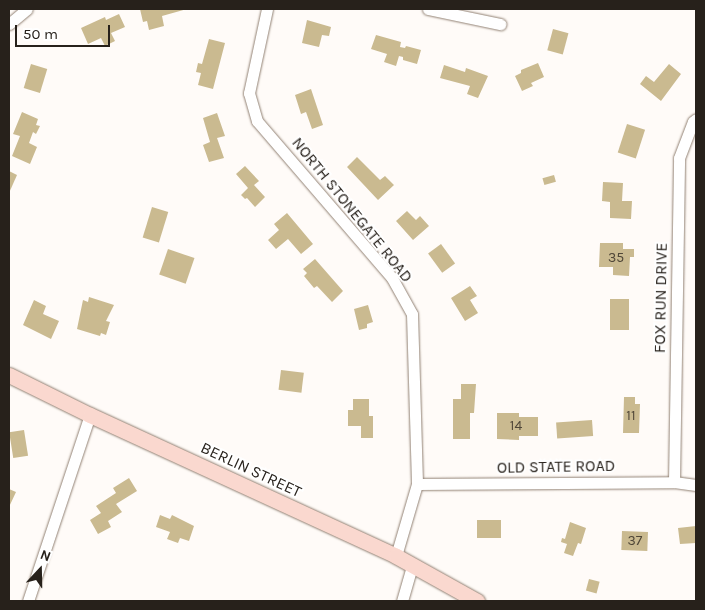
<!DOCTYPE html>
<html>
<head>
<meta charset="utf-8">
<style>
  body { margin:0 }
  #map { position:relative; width:705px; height:610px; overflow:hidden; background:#fffbf8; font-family:Karla,sans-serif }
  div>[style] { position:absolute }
  .building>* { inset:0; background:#caba90; transform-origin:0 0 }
  .roads { filter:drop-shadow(0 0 1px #928274) drop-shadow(0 0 1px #928274) }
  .minor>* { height:11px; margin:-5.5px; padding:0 5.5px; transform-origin:5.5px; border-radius:5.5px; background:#fff }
  .secondary>* { height:15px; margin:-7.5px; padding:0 7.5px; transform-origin:7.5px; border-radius:7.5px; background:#fad8cf }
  span { translate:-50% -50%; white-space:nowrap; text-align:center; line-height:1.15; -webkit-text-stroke:4px #fff; paint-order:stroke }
  .number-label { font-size:14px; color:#504738 }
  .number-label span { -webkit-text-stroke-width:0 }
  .street-label { font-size:16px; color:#27211b }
  .frame { position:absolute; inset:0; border:10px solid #27211b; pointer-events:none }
  .north { position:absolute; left:15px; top:545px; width:50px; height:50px; -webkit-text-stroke:4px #fff; paint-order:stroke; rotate:21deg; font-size:14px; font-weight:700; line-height:20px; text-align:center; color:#27211b }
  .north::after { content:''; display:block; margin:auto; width:18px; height:22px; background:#27211b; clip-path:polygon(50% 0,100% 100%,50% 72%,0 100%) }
  .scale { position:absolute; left:15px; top:25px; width:95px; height:22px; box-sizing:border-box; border:2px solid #27211b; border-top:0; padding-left:6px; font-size:15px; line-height:18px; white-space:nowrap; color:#27211b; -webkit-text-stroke:4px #fff; paint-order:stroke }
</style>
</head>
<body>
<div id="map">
  <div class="building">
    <i style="clip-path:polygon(140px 9px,187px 9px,162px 16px,164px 26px,149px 30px,147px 21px,143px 22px)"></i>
    <i style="clip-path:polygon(119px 14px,125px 27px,111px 33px,115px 41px,105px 46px,101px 38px,88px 44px,81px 28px,105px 17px,106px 20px)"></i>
    <i style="clip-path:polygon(307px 20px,331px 27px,329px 36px,322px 35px,319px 47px,302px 43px)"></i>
    <i style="left:553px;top:29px;width:16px;height:22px;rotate:15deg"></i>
    <i style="clip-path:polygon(376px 35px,401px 42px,400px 47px,405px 48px,406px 46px,421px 50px,417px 64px,403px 60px,403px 57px,399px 56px,396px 66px,384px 62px,387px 54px,371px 49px)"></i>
    <i style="clip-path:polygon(209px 39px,225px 43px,213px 89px,198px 85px,201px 73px,196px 72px,198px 63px,202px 64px)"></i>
    <i style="clip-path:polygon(538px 63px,544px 77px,531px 83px,533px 86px,522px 91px,515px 76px,521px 73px,521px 70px)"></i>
    <i style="left:31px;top:64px;width:17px;height:25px;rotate:17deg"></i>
    <i style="clip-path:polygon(669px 64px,681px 74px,661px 101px,640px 84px,646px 76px,654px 82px)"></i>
    <i style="clip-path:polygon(444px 65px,465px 72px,466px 68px,488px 76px,478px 98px,467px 94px,470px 86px,440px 78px)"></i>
    <i style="clip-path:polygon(311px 89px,323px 125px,312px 129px,306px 112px,301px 114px,295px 95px)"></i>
    <i style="clip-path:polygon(22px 112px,38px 119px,36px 125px,40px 126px,36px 134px,33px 132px,29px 143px,37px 147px,30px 164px,12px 156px,20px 136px,13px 134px)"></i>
    <i style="clip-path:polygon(217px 113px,225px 136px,217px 138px,224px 158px,209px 162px,203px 145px,210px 142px,203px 118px)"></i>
    <i style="left:627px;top:124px;width:19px;height:30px;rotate:18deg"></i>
    <i style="clip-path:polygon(357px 157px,380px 180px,385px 176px,394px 185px,378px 200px,347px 167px)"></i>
    <i style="clip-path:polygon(245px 166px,259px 181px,254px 185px,265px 197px,255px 207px,247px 198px,245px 199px,241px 195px,248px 188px,236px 174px)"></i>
    <i style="clip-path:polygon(9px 171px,17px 175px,9px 193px)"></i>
    <i style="left:554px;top:175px;width:7px;height:12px;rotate:74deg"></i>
    <i style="clip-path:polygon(603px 182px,623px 183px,622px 201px,632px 201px,631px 219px,610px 218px,610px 202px,602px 201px)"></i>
    <i style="left:152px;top:207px;width:17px;height:32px;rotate:17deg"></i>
    <i style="clip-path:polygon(407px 211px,416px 220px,420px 216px,429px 226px,413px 240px,396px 221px)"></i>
    <i style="clip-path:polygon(287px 213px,313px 244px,301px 254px,288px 239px,276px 249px,268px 240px,279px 230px,274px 224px)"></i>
    <i style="clip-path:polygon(600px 243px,623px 243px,623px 249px,634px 249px,634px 257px,630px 257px,629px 276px,613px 275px,613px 267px,599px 267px)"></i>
    <i style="left:441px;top:244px;width:24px;height:16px;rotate:54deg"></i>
    <i style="left:168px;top:249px;width:28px;height:27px;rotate:19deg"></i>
    <i style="clip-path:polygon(315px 259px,343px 291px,332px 302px,317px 286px,314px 288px,304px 276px,307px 273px,303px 269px)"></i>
    <i style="clip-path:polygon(470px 286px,477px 296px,470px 300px,478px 313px,465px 321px,451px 298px)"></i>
    <i style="clip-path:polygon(89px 297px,114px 305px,106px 321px,110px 322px,106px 335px,101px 333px,100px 336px,77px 329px,83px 300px,88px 302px)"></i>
    <i style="left:610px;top:299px;width:19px;height:31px"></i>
    <i style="clip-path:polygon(34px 300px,46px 306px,43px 314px,59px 321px,51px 339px,23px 325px)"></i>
    <i style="clip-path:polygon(368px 305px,373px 322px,367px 324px,367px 328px,359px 330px,354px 309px)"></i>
    <i style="left:281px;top:370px;width:23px;height:20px;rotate:7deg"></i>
    <i style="clip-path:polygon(461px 384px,476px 384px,474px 413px,470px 413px,470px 439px,453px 439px,453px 399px,461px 399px)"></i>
    <i style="clip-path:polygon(624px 397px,635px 397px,635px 404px,640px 404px,639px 433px,623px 433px)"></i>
    <i style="clip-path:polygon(353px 399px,369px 399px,369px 416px,373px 416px,373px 438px,361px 438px,361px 426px,348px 426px,348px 410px,353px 410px)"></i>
    <i style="clip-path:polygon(497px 413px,519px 413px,519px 417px,538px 417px,538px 436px,519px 436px,519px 440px,497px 439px)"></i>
    <i style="left:592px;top:420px;width:16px;height:36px;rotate:86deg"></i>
    <i style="left:24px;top:430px;width:26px;height:15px;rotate:81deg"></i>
    <i style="clip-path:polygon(129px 478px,137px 491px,116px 504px,122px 512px,108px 521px,111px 527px,98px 534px,90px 520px,101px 513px,96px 506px,116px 493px,113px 488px)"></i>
    <i style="clip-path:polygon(9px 489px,16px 492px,9px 507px)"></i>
    <i style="clip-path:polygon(160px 515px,170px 519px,172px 515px,194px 526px,189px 541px,180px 538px,178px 543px,167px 539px,170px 532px,156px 527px)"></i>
    <i style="left:477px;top:520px;width:24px;height:18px"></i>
    <i style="clip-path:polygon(570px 522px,586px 528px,581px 544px,578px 543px,573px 556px,564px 553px,567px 544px,561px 542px,562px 538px,565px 539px)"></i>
    <i style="clip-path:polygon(696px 526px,696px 543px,680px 544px,678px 528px)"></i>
    <i style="left:622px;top:531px;width:26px;height:19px;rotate:2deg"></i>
    <i style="left:589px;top:579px;width:11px;height:12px;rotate:15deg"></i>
  </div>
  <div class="roads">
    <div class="minor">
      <i style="left:267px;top:9px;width:86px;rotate:102.1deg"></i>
      <i style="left:249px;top:93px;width:29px;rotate:74deg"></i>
      <i style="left:257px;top:121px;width:207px;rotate:49.3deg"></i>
      <i style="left:392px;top:278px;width:41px;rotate:60.9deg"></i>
      <i style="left:412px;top:314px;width:170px;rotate:88.3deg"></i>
      <i style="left:417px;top:484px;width:75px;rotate:106.3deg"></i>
      <i style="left:428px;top:9px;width:74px;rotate:11.8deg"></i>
      <i style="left:9px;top:24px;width:23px;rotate:-40deg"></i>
      <i style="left:674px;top:482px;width:324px;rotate:-89.1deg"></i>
      <i style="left:679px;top:158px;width:39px;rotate:-69deg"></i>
      <i style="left:693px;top:122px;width:4px;rotate:-45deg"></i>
      <i style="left:417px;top:484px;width:257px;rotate:-0.4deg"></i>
      <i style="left:674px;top:482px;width:22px;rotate:8deg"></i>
      <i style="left:28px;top:601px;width:196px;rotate:-71.6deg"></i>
      <i style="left:402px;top:601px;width:37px;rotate:-74deg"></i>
    </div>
    <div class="secondary">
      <i style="left:9px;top:375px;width:90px;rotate:26.3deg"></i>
      <i style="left:90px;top:415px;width:337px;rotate:24.7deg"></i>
      <i style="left:396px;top:556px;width:93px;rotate:29.1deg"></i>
    </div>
  </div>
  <div class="number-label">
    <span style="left:616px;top:258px">35</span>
    <span style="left:631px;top:416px">11</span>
    <span style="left:516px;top:426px">14</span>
    <span style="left:635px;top:541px">37</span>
  </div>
  <div class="street-label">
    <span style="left:352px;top:210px;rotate:51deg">NORTH STONEGATE ROAD</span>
    <span style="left:661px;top:298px;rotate:-89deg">FOX RUN DRIVE</span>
    <span style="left:556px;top:467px;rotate:-1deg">OLD STATE ROAD</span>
    <span style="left:251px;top:470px;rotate:25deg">BERLIN STREET</span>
  </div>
  <div class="frame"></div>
  <div class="north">N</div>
  <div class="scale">50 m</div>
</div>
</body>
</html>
